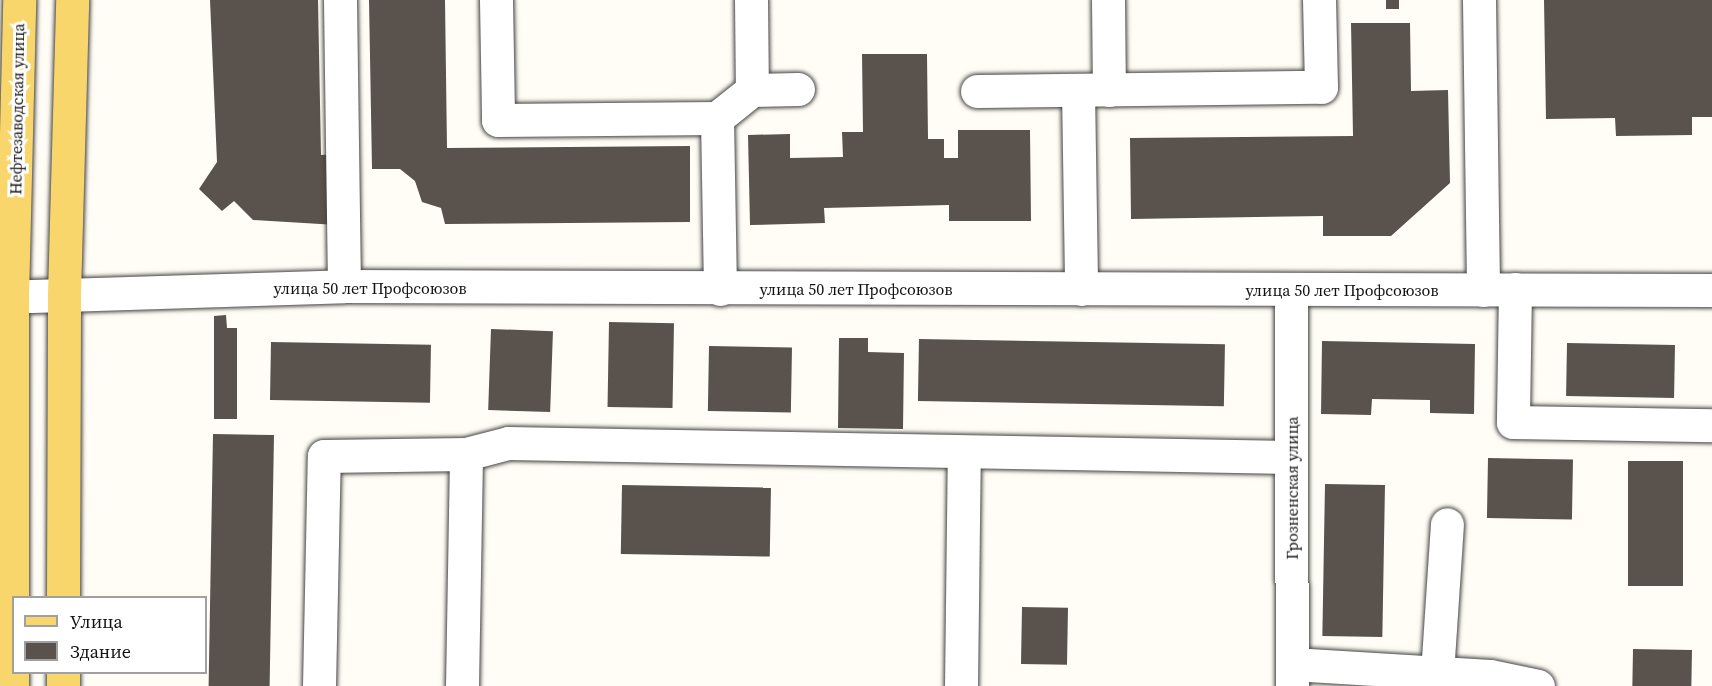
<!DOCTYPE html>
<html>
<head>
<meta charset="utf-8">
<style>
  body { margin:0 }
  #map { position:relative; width:1712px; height:686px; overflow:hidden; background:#fffdf5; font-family:"Source Serif 4",serif }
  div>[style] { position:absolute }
  .building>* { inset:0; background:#5a524d; transform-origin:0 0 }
  .roads { filter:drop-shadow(0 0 2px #444) drop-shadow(0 0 2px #444) }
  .minor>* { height:33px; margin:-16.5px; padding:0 16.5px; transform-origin:16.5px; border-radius:16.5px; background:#fff }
  .major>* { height:33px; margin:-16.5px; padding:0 16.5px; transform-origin:16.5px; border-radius:16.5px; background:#f9d66b }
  span { translate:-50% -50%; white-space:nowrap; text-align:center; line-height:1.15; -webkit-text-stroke:6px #fff; paint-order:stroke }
  .street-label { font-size:16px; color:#111 }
  .legend { position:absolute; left:12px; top:596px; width:195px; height:78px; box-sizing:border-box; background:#fff; border:2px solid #a0a0a0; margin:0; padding:8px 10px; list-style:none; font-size:18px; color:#111 }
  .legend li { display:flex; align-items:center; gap:12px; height:30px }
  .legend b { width:30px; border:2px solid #a0a0a0 }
</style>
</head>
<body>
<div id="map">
  <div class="building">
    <i style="clip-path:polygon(210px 0,318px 0,321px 155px,336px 154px,337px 225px,253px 220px,234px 201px,222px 211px,199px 189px,217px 162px)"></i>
    <i style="clip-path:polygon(369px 0,445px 0,447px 148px,690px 146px,690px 222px,445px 224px,441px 208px,422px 202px,415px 181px,400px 169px,372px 169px)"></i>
    <i style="left:1386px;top:0;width:13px;height:9px"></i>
    <i style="clip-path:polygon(1544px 0,1712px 0,1712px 117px,1692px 117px,1692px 135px,1616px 136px,1615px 118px,1546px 119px)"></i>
    <i style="clip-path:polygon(1351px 23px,1410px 23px,1411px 91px,1448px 90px,1450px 183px,1391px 236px,1323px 236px,1323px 216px,1131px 219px,1130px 138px,1353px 136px)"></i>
    <i style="clip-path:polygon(862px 54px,927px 54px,928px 139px,944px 139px,944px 158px,958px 158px,958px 130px,1030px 130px,1031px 221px,949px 221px,949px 205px,824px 208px,825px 223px,750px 225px,748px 135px,790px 134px,790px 158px,843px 157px,842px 132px,863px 132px)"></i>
    <i style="clip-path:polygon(226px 315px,227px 328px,237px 328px,237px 419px,214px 419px,214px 316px)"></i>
    <i style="left:609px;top:322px;width:65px;height:85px;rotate:1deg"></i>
    <i style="left:491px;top:329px;width:62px;height:81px;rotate:2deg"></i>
    <i style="clip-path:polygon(839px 338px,868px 338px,868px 352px,904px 353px,903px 429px,838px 428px)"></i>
    <i style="left:919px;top:339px;width:306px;height:62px;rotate:1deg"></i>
    <i style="clip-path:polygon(1322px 341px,1475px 344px,1474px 414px,1430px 413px,1430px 400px,1372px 399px,1371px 415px,1321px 414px)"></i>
    <i style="left:271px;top:342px;width:160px;height:58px;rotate:1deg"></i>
    <i style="left:1567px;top:343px;width:108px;height:53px;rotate:1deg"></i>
    <i style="left:709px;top:346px;width:83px;height:65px;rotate:1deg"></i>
    <i style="left:213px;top:434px;width:61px;height:252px;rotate:1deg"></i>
    <i style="left:1488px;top:458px;width:85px;height:60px;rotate:1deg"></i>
    <i style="left:1628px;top:461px;width:55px;height:125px"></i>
    <i style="left:1325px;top:484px;width:60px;height:152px;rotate:1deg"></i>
    <i style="left:622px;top:485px;width:149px;height:69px;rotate:1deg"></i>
    <i style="left:1022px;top:607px;width:46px;height:57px;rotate:1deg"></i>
    <i style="left:1633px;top:649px;width:59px;height:37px;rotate:1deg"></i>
  </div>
  <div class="roads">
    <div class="minor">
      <i style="left:340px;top:0;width:286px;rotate:89.2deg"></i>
      <i style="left:496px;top:0;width:120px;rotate:89deg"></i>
      <i style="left:498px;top:120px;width:219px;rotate:-0.5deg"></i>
      <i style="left:717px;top:118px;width:45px;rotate:-38.7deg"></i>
      <i style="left:752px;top:90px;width:46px;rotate:-1.2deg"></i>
      <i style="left:751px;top:0;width:90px;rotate:89.4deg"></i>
      <i style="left:1108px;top:0;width:90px;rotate:89.4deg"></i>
      <i style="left:1479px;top:0;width:290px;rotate:89.2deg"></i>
      <i style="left:1078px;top:90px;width:199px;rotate:89.1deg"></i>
      <i style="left:977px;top:91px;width:344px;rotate:-0.7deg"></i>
      <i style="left:1321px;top:87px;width:87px;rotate:-91.3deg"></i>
      <i style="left:717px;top:118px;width:171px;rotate:89deg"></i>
      <i style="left:1515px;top:289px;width:133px;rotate:90.9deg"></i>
      <i style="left:1513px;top:422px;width:199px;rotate:0.9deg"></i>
      <i style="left:1291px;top:290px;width:396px;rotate:89.9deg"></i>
      <i style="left:0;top:297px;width:344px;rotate:-1.8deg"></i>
      <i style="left:344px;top:286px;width:1368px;rotate:0.17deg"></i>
      <i style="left:1292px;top:664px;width:198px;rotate:3.5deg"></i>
      <i style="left:1490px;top:676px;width:49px;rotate:11.8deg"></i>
      <i style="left:1437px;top:674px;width:150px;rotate:-86.2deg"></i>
      <i style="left:319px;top:686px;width:230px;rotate:-88.8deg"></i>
      <i style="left:324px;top:456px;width:142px;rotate:-0.8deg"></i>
      <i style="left:466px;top:454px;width:43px;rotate:-14.7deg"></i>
      <i style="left:508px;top:443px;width:783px;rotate:1.02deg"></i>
      <i style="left:462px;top:686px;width:232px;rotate:-89deg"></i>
      <i style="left:961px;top:686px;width:234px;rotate:-89.3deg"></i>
    </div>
    <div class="major">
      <i style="left:63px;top:598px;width:304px;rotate:-89.8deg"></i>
      <i style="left:64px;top:294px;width:294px;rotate:-88.4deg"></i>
      <i style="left:12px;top:686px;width:389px;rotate:-90deg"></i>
      <i style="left:12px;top:297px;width:297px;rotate:-88.6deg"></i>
      <i style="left:63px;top:686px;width:14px;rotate:-90deg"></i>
    </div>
  </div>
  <div class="street-label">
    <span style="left:17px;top:109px;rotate:-89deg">Нефтезаводская улица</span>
    <span style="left:370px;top:288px">улица 50 лет Профсоюзов</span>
    <span style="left:856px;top:289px">улица 50 лет Профсоюзов</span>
    <span style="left:1342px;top:290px">улица 50 лет Профсоюзов</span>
    <span style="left:1292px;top:488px;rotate:-90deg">Грозненская улица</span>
  </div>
  <ul class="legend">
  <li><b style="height:8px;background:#f9d66b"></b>Улица</li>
  <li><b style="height:16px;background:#5a524d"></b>Здание</li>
  </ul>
</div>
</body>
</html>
